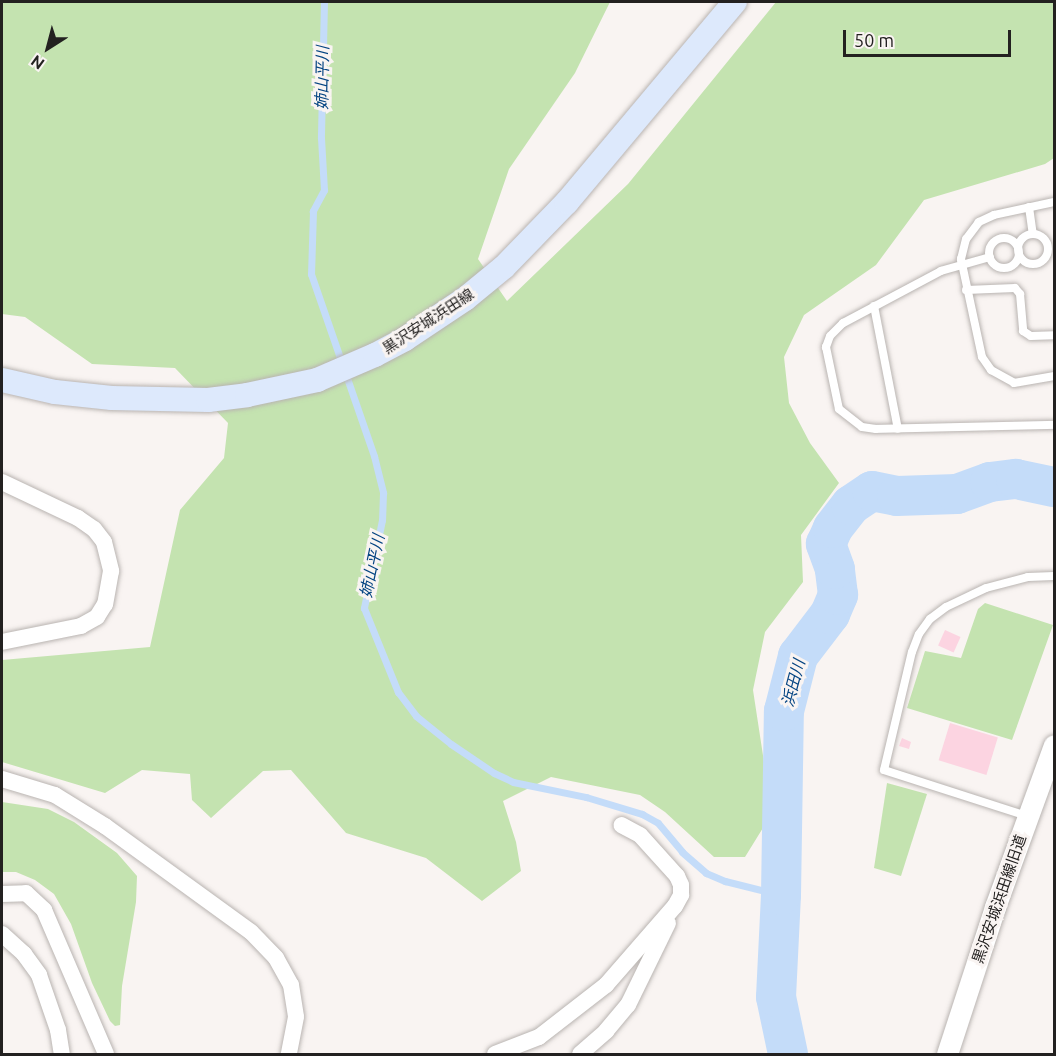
<!DOCTYPE html>
<html>
<head>
<meta charset="utf-8">
<style>
  body { margin:0 }
  #map { position:relative; width:1056px; height:1056px; overflow:hidden; background:#f9f4f2; font-family:Ubuntu,"Noto Sans JP",sans-serif }
  div>[style] { position:absolute }
  .green>* { inset:0; background:#c4e3b0 }
  .stream>* { height:7px; margin:-3.5px; padding:0 3.5px; transform-origin:3.5px; border-radius:3.5px; background:#c4dcf9 }
  .river>* { height:40px; margin:-20px; padding:0 20px; transform-origin:20px; border-radius:20px; background:#c4dcf9 }
  .building>* { inset:0; background:#fcd4e1; transform-origin:0 0 }
  .roads { filter:drop-shadow(0 0 2px #b9b4b1) drop-shadow(0 0 2px #b9b4b1) }
  .service>* { height:8px; margin:-4px; padding:0 4px; transform-origin:4px; border-radius:4px; background:#fff }
  .service>.ring { margin:-4px; padding:0; box-sizing:content-box; background:none; border:8px solid #fff; border-radius:50% }
  .minor>* { height:16px; margin:-8px; padding:0 8px; transform-origin:8px; border-radius:8px; background:#fff }
  .tertiary>* { height:21px; margin:-10.5px; padding:0 10.5px; transform-origin:10.5px; border-radius:10.5px; background:#fff }
  .secondary>* { height:24px; margin:-12px; padding:0 12px; transform-origin:12px; border-radius:12px; background:#dde9fc }
  span { translate:-50% -50%; white-space:nowrap; text-align:center; line-height:1.15; -webkit-text-stroke:6px #f9f4f2; paint-order:stroke }
  .street-label { font-size:15px; color:#232120 }
  .water-label { font-size:16px; color:#044482; font-style:italic }
  .frame { position:absolute; inset:0; border:3px solid #232120; pointer-events:none }
  .north { position:absolute; left:18px; top:18px; width:60px; height:60px; -webkit-text-stroke:4px #f9f4f2; paint-order:stroke; rotate:216deg; font-size:16px; font-weight:700; line-height:24px; text-align:center; color:#232120 }
  .north::after { content:''; display:block; margin:auto; width:21px; height:27px; background:#232120; clip-path:polygon(50% 0,100% 100%,50% 72%,0 100%) }
  .scale { position:absolute; left:843px; top:30px; width:168px; height:27px; box-sizing:border-box; border:3px solid #232120; border-top:0; padding-left:8px; font-size:18px; line-height:21px; white-space:nowrap; color:#232120; -webkit-text-stroke:4px #f9f4f2; paint-order:stroke }
</style>
</head>
<body>
<div id="map">
  <div class="green">
    <i style="clip-path:polygon(2px 2px,610px 2px,575px 73px,509px 169px,478px 259px,507px 301px,628px 184px,776px 2px,1054px 2px,1054px 158px,1045px 164px,924px 200px,876px 265px,804px 315px,784px 357px,789px 403px,810px 443px,839px 483px,801px 535px,803px 582px,765px 632px,753px 690px,764px 762px,766px 823px,745px 857px,714px 857px,665px 812px,640px 795px,551px 777px,503px 801px,516px 842px,521px 871px,482px 901px,426px 858px,346px 833px,291px 770px,263px 771px,211px 818px,192px 800px,190px 774px,142px 770px,105px 793px,2px 762px,2px 660px,150px 647px,180px 510px,224px 458px,228px 423px,175px 368px,92px 364px,25px 317px,2px 314px)"></i>
    <i style="clip-path:polygon(985px 603px,1053px 625px,1012px 740px,907px 708px,925px 651px,961px 658px,978px 609px)"></i>
    <i style="clip-path:polygon(887px 783px,927px 794px,901px 876px,874px 868px)"></i>
    <i style="clip-path:polygon(2px 802px,48px 809px,74px 822px,117px 853px,137px 876px,136px 902px,122px 986px,120px 1025px,115px 1026px,110px 1021px,92px 983px,71px 924px,54px 894px,35px 880px,16px 872px,2px 872px)"></i>
  </div>
  <div class="stream">
    <i style="left:324px;top:2px;width:136px;rotate:91.3deg"></i>
    <i style="left:321px;top:138px;width:52px;rotate:86.7deg"></i>
    <i style="left:324px;top:190px;width:24px;rotate:118deg"></i>
    <i style="left:313px;top:211px;width:63px;rotate:91.8deg"></i>
    <i style="left:311px;top:274px;width:193px;rotate:70.9deg"></i>
    <i style="left:374px;top:456px;width:38px;rotate:76deg"></i>
    <i style="left:383px;top:493px;width:27px;rotate:92deg"></i>
    <i style="left:382px;top:520px;width:90px;rotate:101.6deg"></i>
    <i style="left:364px;top:608px;width:91px;rotate:68deg"></i>
    <i style="left:398px;top:692px;width:30px;rotate:53deg"></i>
    <i style="left:416px;top:716px;width:45px;rotate:38.7deg"></i>
    <i style="left:451px;top:744px;width:52px;rotate:34deg"></i>
    <i style="left:494px;top:773px;width:21px;rotate:25deg"></i>
    <i style="left:513px;top:782px;width:75px;rotate:11.6deg"></i>
    <i style="left:586px;top:797px;width:59px;rotate:16.9deg"></i>
    <i style="left:642px;top:814px;width:18px;rotate:29deg"></i>
    <i style="left:658px;top:823px;width:38px;rotate:50deg"></i>
    <i style="left:682px;top:852px;width:32px;rotate:41deg"></i>
    <i style="left:706px;top:873px;width:21px;rotate:23deg"></i>
    <i style="left:725px;top:881px;width:58px;rotate:14deg"></i>
  </div>
  <div class="river">
    <i style="left:788px;top:1054px;width:58px;rotate:-101.9deg"></i>
    <i style="left:776px;top:997px;width:102px;rotate:-87.2deg"></i>
    <i style="left:781px;top:895px;width:184px;rotate:-89.1deg"></i>
    <i style="left:784px;top:711px;width:57px;rotate:-75.7deg"></i>
    <i style="left:798px;top:656px;width:53px;rotate:-52.7deg"></i>
    <i style="left:830px;top:614px;width:21px;rotate:-67deg"></i>
    <i style="left:838px;top:595px;width:26px;rotate:-97deg"></i>
    <i style="left:835px;top:569px;width:27px;rotate:-110deg"></i>
    <i style="left:826px;top:544px;width:17px;rotate:-66deg"></i>
    <i style="left:833px;top:528px;width:29px;rotate:-52deg"></i>
    <i style="left:851px;top:505px;width:25px;rotate:-34deg"></i>
    <i style="left:872px;top:491px;width:25px;rotate:11deg"></i>
    <i style="left:897px;top:496px;width:60px;rotate:-1.9deg"></i>
    <i style="left:957px;top:494px;width:35px;rotate:-20deg"></i>
    <i style="left:990px;top:482px;width:26px;rotate:-7deg"></i>
    <i style="left:1016px;top:479px;width:39px;rotate:12deg"></i>
  </div>
  <div class="building">
    <i style="left:945px;top:630px;width:17px;height:17px;rotate:24deg"></i>
    <i style="left:950px;top:723px;width:50px;height:39px;rotate:17deg"></i>
    <i style="clip-path:polygon(902px 738px,911px 742px,909px 749px,899px 746px)"></i>
  </div>
  <div class="roads">
    <div class="service">
      <i style="left:1054px;top:202px;width:61px;rotate:167.8deg"></i>
      <i style="left:994px;top:215px;width:17px;rotate:155deg"></i>
      <i style="left:979px;top:222px;width:21px;rotate:127deg"></i>
      <i style="left:966px;top:239px;width:21px;rotate:104deg"></i>
      <i style="left:961px;top:259px;width:100px;rotate:77.9deg"></i>
      <i style="left:982px;top:357px;width:16px;rotate:55deg"></i>
      <i style="left:991px;top:370px;width:26px;rotate:29deg"></i>
      <i style="left:1014px;top:383px;width:41px;rotate:-9.9deg"></i>
      <i style="left:1029px;top:207px;width:27px;rotate:82deg"></i>
      <i class="ring" style="left:1018px;top:234px;width:22px;height:22px"></i>
      <i class="ring" style="left:989px;top:238px;width:22px;height:22px"></i>
      <i style="left:990px;top:257px;width:51px;rotate:164.1deg"></i>
      <i style="left:941px;top:271px;width:111px;rotate:152deg"></i>
      <i style="left:843px;top:323px;width:18px;rotate:135deg"></i>
      <i style="left:830px;top:336px;width:12px;rotate:110deg"></i>
      <i style="left:826px;top:347px;width:63px;rotate:78.2deg"></i>
      <i style="left:839px;top:409px;width:29px;rotate:38deg"></i>
      <i style="left:862px;top:427px;width:14px;rotate:8deg"></i>
      <i style="left:876px;top:429px;width:178px;rotate:-1.3deg"></i>
      <i style="left:966px;top:290px;width:49px;rotate:-2.3deg"></i>
      <i style="left:1015px;top:288px;width:8px;rotate:50deg"></i>
      <i style="left:1020px;top:294px;width:37px;rotate:85deg"></i>
      <i style="left:1023px;top:331px;width:9px;rotate:32deg"></i>
      <i style="left:1031px;top:336px;width:23px;rotate:-2deg"></i>
      <i style="left:874px;top:306px;width:125px;rotate:79deg"></i>
      <i style="left:1027px;top:816px;width:150px;rotate:-162.2deg"></i>
      <i style="left:884px;top:770px;width:121px;rotate:-76.7deg"></i>
      <i style="left:912px;top:652px;width:19px;rotate:-69deg"></i>
      <i style="left:919px;top:634px;width:19px;rotate:-54deg"></i>
      <i style="left:930px;top:619px;width:20px;rotate:-37deg"></i>
      <i style="left:946px;top:607px;width:44px;rotate:-25.4deg"></i>
      <i style="left:986px;top:588px;width:43px;rotate:-14.7deg"></i>
      <i style="left:1028px;top:577px;width:26px;rotate:-2deg"></i>
    </div>
    <div class="minor">
      <i style="left:2px;top:482px;width:84px;rotate:25.3deg"></i>
      <i style="left:78px;top:518px;width:19px;rotate:35deg"></i>
      <i style="left:94px;top:529px;width:16px;rotate:52deg"></i>
      <i style="left:104px;top:542px;width:30px;rotate:76deg"></i>
      <i style="left:111px;top:571px;width:34px;rotate:100deg"></i>
      <i style="left:105px;top:604px;width:15px;rotate:122deg"></i>
      <i style="left:97px;top:617px;width:18px;rotate:151deg"></i>
      <i style="left:81px;top:626px;width:81px;rotate:168.6deg"></i>
      <i style="left:2px;top:779px;width:55px;rotate:16.8deg"></i>
      <i style="left:55px;top:795px;width:59px;rotate:31.8deg"></i>
      <i style="left:105px;top:826px;width:180px;rotate:36deg"></i>
      <i style="left:251px;top:932px;width:36px;rotate:46deg"></i>
      <i style="left:276px;top:958px;width:31px;rotate:61deg"></i>
      <i style="left:291px;top:985px;width:32px;rotate:81deg"></i>
      <i style="left:296px;top:1017px;width:38px;rotate:101deg"></i>
      <i style="left:2px;top:894px;width:24px;rotate:-2deg"></i>
      <i style="left:26px;top:893px;width:25px;rotate:43deg"></i>
      <i style="left:44px;top:910px;width:157px;rotate:66.7deg"></i>
      <i style="left:2px;top:934px;width:30px;rotate:42deg"></i>
      <i style="left:24px;top:954px;width:26px;rotate:54deg"></i>
      <i style="left:39px;top:975px;width:58px;rotate:70.9deg"></i>
      <i style="left:58px;top:1030px;width:24px;rotate:81deg"></i>
      <i style="left:495px;top:1054px;width:47px;rotate:-21.1deg"></i>
      <i style="left:539px;top:1037px;width:85px;rotate:-37.8deg"></i>
      <i style="left:606px;top:985px;width:105px;rotate:-48.9deg"></i>
      <i style="left:675px;top:906px;width:13px;rotate:-61deg"></i>
      <i style="left:681px;top:895px;width:10px;rotate:-90deg"></i>
      <i style="left:681px;top:885px;width:10px;rotate:-114deg"></i>
      <i style="left:677px;top:876px;width:55px;rotate:-132.1deg"></i>
      <i style="left:640px;top:835px;width:21px;rotate:-152deg"></i>
      <i style="left:580px;top:1054px;width:35px;rotate:-41deg"></i>
      <i style="left:606px;top:1031px;width:34px;rotate:-50deg"></i>
      <i style="left:628px;top:1005px;width:91px;rotate:-64deg"></i>
    </div>
    <div class="tertiary">
      <i style="left:947px;top:1054px;width:155px;rotate:-71.9deg"></i>
      <i style="left:995px;top:907px;width:172px;rotate:-70deg"></i>
    </div>
    <div class="secondary">
      <i style="left:2px;top:380px;width:54px;rotate:12.8deg"></i>
      <i style="left:55px;top:392px;width:57px;rotate:6deg"></i>
      <i style="left:112px;top:398px;width:96px;rotate:1.2deg"></i>
      <i style="left:208px;top:400px;width:39px;rotate:-7deg"></i>
      <i style="left:247px;top:395px;width:72px;rotate:-12.1deg"></i>
      <i style="left:317px;top:380px;width:63px;rotate:-23.3deg"></i>
      <i style="left:375px;top:355px;width:34px;rotate:-28deg"></i>
      <i style="left:405px;top:339px;width:72px;rotate:-33.7deg"></i>
      <i style="left:465px;top:299px;width:50px;rotate:-39.4deg"></i>
      <i style="left:504px;top:267px;width:91px;rotate:-45.9deg"></i>
      <i style="left:567px;top:202px;width:261px;rotate:-50deg"></i>
    </div>
  </div>
  <div class="street-label">
    <span style="left:428px;top:321px;rotate:-33deg">黒沢安城浜田線</span>
    <span style="left:999px;top:899px;rotate:-71deg">黒沢安城浜田線旧道</span>
  </div>
  <div class="water-label">
    <span style="left:322px;top:78px;rotate:-89deg">姉山平川</span>
    <span style="left:372px;top:566px;rotate:-78deg">姉山平川</span>
    <span style="left:793px;top:683px;rotate:-75deg">浜田川</span>
  </div>
  <div class="frame"></div>
  <div class="north">N</div>
  <div class="scale">50 m</div>
</div>
</body>
</html>
